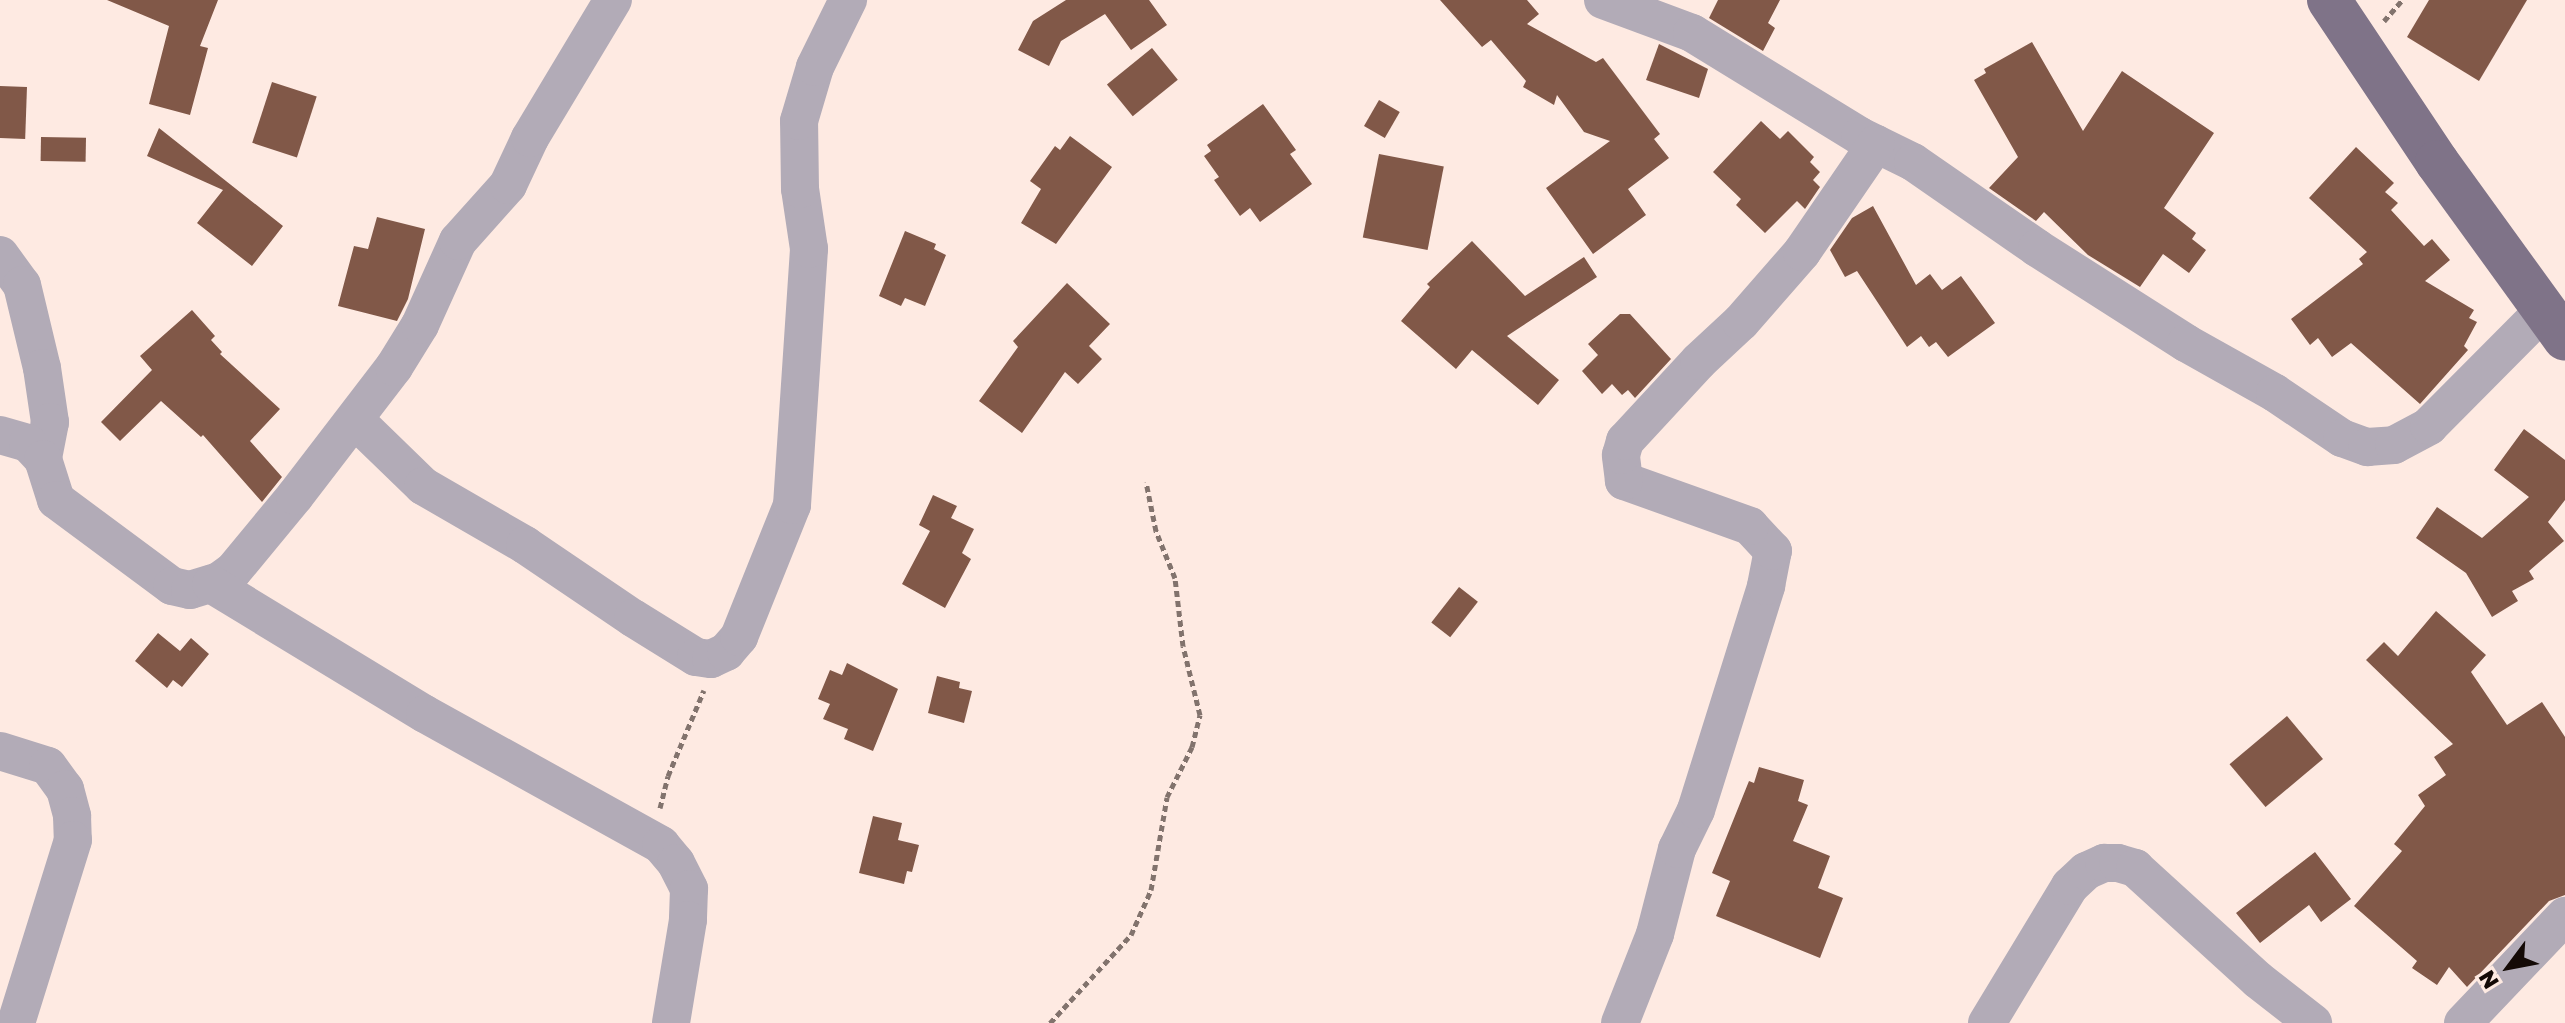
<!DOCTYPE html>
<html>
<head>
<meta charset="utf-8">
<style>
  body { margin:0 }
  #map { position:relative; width:2565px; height:1023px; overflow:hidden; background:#feeae2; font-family:"Golos Text",sans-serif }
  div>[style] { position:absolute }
  .building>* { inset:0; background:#815848; transform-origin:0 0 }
  .path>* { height:5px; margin-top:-2.5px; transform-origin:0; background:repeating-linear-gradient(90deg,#82736d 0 6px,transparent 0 10px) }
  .minor>* { height:38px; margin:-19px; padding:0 19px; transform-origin:19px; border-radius:19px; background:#b2abb7 }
  .major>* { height:44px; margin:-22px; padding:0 22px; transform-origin:22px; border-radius:22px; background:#7f7388 }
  span { translate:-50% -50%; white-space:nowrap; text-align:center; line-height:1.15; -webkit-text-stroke:7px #feeae2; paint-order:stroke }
  .north { position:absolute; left:2469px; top:927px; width:80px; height:80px; -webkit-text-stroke:6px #feeae2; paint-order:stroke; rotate:238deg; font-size:22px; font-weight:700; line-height:32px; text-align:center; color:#140a06 }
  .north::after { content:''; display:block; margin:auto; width:28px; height:36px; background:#140a06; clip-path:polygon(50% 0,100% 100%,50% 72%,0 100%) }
</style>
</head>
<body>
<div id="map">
  <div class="building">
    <i style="clip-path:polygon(107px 0,218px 0,200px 46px,208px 48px,190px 115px,149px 104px,169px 26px)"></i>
    <i style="clip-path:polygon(1066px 0,1149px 0,1167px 25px,1131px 50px,1105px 14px,1061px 41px,1049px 66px,1018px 50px,1033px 21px)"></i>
    <i style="clip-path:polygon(1440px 0,1527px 0,1539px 14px,1527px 24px,1596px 62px,1603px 58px,1660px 134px,1654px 139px,1669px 158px,1628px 189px,1646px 215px,1593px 254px,1546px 188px,1610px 141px,1584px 132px,1557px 95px,1554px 105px,1523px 87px,1526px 81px,1491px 40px,1482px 47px)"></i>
    <i style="clip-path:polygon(1718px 0,1780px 0,1768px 23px,1775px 28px,1763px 51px,1709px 18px)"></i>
    <i style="clip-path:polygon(2429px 0,2527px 0,2479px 81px,2407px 37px)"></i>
    <i style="clip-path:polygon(2032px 42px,2083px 131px,2122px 71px,2214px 133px,2164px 208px,2196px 233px,2192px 239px,2206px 250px,2189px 273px,2163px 254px,2140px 287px,2088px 255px,2044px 212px,2036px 221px,1989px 188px,2018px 157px,1974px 80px,1986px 73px,1984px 69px)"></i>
    <i style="clip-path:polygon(1659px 44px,1708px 69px,1699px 98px,1646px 80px)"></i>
    <i style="left:1152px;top:48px;width:41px;height:58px;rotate:51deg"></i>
    <i style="left:272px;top:82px;width:47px;height:64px;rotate:18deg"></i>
    <i style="left:0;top:86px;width:27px;height:52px;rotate:2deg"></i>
    <i style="left:1379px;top:100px;width:24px;height:30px;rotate:30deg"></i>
    <i style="clip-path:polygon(1263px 104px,1296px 150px,1290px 154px,1312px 184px,1260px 222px,1250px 208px,1240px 216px,1214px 180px,1219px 177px,1204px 156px,1211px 151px,1207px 145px)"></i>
    <i style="clip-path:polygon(1761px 121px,1780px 139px,1788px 131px,1814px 157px,1810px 162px,1820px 172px,1813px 180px,1820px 187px,1805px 209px,1797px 201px,1765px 233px,1736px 205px,1741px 199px,1713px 172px)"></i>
    <i style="clip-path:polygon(159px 128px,283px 226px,252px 266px,197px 223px,223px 190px,147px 156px)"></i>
    <i style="clip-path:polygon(1070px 136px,1112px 167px,1056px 244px,1021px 223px,1041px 189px,1030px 181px,1055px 146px,1060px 150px)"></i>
    <i style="left:41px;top:137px;width:45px;height:24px;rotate:1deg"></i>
    <i style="clip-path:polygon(2356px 147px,2394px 183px,2385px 192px,2398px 203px,2391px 210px,2424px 246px,2432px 239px,2450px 260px,2425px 281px,2474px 310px,2469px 318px,2477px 322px,2464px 346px,2468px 350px,2420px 404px,2351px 343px,2332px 357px,2318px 338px,2310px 345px,2291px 319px,2363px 264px,2359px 259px,2367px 252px,2309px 198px)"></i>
    <i style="left:1379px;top:154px;width:66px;height:85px;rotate:11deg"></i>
    <i style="clip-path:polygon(1873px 206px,1916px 285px,1930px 274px,1942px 290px,1961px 276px,1995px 323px,1948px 357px,1936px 342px,1929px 347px,1921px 336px,1907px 347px,1857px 271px,1845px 277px,1830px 250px,1852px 218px)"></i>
    <i style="clip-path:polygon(377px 217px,425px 229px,408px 299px,397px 321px,338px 306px,354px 246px,368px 249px)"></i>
    <i style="clip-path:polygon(905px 231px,936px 244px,934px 249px,946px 255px,925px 306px,905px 298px,901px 306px,879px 296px)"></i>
    <i style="clip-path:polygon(1472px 241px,1525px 296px,1584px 257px,1597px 277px,1507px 336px,1559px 380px,1538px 405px,1472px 350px,1456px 369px,1401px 321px,1430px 287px,1427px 284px)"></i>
    <i style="clip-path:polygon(1067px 283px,1110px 324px,1089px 346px,1102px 359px,1078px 384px,1065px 372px,1022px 433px,979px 401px,1018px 347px,1013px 341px)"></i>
    <i style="clip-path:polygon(192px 310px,215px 336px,211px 340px,222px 352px,220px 354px,280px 409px,250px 441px,282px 477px,262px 502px,203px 435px,201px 437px,161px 401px,120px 441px,101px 422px,152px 370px,140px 356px)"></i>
    <i style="clip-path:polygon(1620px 314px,1630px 314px,1671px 359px,1635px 398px,1628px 390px,1622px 395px,1612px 384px,1602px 394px,1582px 371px,1598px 355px,1588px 344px)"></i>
    <i style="clip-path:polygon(2524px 429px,2565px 460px,2565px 500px,2548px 522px,2564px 541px,2529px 571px,2534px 579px,2512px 591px,2518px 601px,2492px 617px,2466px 573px,2416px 538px,2437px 507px,2482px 538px,2529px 497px,2494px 470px)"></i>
    <i style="clip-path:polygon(933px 495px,957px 506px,951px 518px,974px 529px,962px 553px,971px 559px,945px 608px,902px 584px,930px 531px,919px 525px)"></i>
    <i style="left:1459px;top:587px;width:24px;height:45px;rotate:38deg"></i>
    <i style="clip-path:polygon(2436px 611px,2486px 655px,2471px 672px,2507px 725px,2542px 702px,2565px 737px,2565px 895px,2549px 901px,2467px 987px,2449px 967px,2437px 985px,2412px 968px,2417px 961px,2354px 906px,2402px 851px,2394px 844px,2425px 806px,2418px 795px,2446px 775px,2434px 757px,2453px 744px,2366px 660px,2384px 642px,2398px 656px)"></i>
    <i style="clip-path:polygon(158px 633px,180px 651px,191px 638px,209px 654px,182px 687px,173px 680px,167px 688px,135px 661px)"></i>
    <i style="clip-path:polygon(847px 663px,898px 689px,873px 751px,844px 739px,848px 729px,823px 719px,830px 704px,818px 699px,830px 670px,842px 675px)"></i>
    <i style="clip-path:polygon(937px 676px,960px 682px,959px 688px,972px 691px,964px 723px,928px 713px)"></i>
    <i style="left:2287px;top:716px;width:56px;height:75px;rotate:50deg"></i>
    <i style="clip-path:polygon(1759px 767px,1804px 780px,1798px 801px,1808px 805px,1793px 841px,1830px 856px,1818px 888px,1843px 898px,1820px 958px,1716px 916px,1730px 881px,1712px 873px,1749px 781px,1754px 783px)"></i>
    <i style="clip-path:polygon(873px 816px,902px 823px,898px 840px,919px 845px,912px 872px,907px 871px,904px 884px,859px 873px)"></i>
    <i style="clip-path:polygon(2315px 852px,2351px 899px,2321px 922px,2309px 905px,2260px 943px,2236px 913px)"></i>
  </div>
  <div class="path">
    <i style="left:2384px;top:21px;width:28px;rotate:-49deg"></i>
    <i style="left:660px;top:808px;width:33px;rotate:-76deg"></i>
    <i style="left:668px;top:776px;width:93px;rotate:-67.3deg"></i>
    <i style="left:1050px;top:1023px;width:120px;rotate:-47.4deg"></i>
    <i style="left:1131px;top:935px;width:49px;rotate:-66deg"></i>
    <i style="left:1151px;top:890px;width:94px;rotate:-80.2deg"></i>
    <i style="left:1167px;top:797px;width:56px;rotate:-63.4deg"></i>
    <i style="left:1192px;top:747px;width:33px;rotate:-76deg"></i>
    <i style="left:1200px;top:715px;width:71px;rotate:-103.8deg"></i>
    <i style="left:1183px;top:646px;width:68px;rotate:-96.7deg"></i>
    <i style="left:1175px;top:578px;width:51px;rotate:-112deg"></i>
    <i style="left:1156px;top:531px;width:50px;rotate:-101.5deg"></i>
  </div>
  <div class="minor">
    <i style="left:1603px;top:0;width:95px;rotate:20.3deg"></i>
    <i style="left:1692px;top:33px;width:197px;rotate:31.5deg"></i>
    <i style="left:1860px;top:136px;width:59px;rotate:26.1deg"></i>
    <i style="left:1913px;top:162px;width:151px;rotate:34.7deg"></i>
    <i style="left:2037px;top:248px;width:177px;rotate:32.5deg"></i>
    <i style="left:2186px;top:343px;width:102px;rotate:29.3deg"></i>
    <i style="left:2275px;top:393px;width:81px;rotate:33.9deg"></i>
    <i style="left:2342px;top:438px;width:27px;rotate:20deg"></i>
    <i style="left:2367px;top:447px;width:27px;rotate:-4deg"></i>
    <i style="left:2394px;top:445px;width:40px;rotate:-28deg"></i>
    <i style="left:2429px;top:426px;width:163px;rotate:-45.2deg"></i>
    <i style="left:0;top:255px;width:37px;rotate:54deg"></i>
    <i style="left:22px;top:285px;width:85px;rotate:76.5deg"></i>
    <i style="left:42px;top:368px;width:55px;rotate:81.6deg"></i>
    <i style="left:50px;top:422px;width:38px;rotate:101deg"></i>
    <i style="left:355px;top:420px;width:95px;rotate:44.1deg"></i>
    <i style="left:423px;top:486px;width:118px;rotate:30deg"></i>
    <i style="left:525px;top:545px;width:130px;rotate:34.1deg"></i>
    <i style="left:633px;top:618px;width:74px;rotate:31.8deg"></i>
    <i style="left:696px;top:657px;width:15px;rotate:8deg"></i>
    <i style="left:711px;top:659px;width:17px;rotate:-25deg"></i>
    <i style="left:726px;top:652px;width:20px;rotate:-49deg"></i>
    <i style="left:739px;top:637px;width:142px;rotate:-68.1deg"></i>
    <i style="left:792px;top:505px;width:257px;rotate:-86.2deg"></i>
    <i style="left:809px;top:249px;width:61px;rotate:-98.5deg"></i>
    <i style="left:800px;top:189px;width:68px;rotate:-90.8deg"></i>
    <i style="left:799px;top:121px;width:56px;rotate:-73.5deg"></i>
    <i style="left:815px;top:67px;width:75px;rotate:-63.8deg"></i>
    <i style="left:0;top:435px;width:29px;rotate:16deg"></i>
    <i style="left:28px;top:443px;width:22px;rotate:47deg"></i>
    <i style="left:43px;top:459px;width:43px;rotate:72.4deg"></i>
    <i style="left:56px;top:500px;width:144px;rotate:36.6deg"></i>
    <i style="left:172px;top:586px;width:18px;rotate:13deg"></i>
    <i style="left:190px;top:590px;width:30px;rotate:-17deg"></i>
    <i style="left:219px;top:581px;width:17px;rotate:-36deg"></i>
    <i style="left:233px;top:571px;width:97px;rotate:-50.4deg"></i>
    <i style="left:295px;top:496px;width:163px;rotate:-52.5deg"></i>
    <i style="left:394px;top:367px;width:49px;rotate:-58.2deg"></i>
    <i style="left:420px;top:325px;width:92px;rotate:-65.7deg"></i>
    <i style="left:458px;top:241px;width:75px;rotate:-48.2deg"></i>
    <i style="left:508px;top:185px;width:52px;rotate:-64.9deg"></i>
    <i style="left:530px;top:138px;width:161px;rotate:-59deg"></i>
    <i style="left:211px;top:584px;width:250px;rotate:31.3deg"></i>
    <i style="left:425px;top:714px;width:270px;rotate:29deg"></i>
    <i style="left:661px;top:845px;width:23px;rotate:50deg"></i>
    <i style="left:676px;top:863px;width:29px;rotate:63deg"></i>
    <i style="left:689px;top:889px;width:31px;rotate:92deg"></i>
    <i style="left:688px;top:920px;width:104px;rotate:99.4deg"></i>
    <i style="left:0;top:751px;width:50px;rotate:17.4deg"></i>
    <i style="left:48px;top:766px;width:29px;rotate:54deg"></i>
    <i style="left:65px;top:789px;width:28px;rotate:75deg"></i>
    <i style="left:72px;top:816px;width:24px;rotate:88deg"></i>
    <i style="left:73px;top:840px;width:192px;rotate:107.3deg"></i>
    <i style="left:1620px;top:1023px;width:96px;rotate:-68.5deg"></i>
    <i style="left:1655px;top:934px;width:88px;rotate:-75.5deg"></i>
    <i style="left:1677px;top:849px;width:43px;rotate:-64deg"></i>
    <i style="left:1696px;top:810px;width:235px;rotate:-72.6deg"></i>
    <i style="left:1766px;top:586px;width:36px;rotate:-79deg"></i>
    <i style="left:1773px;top:551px;width:34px;rotate:-133deg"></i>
    <i style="left:1750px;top:526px;width:134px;rotate:-160.3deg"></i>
    <i style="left:1624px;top:481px;width:26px;rotate:-97deg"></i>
    <i style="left:1621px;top:455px;width:15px;rotate:-74deg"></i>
    <i style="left:1625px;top:441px;width:109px;rotate:-47.2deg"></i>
    <i style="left:1699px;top:361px;width:57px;rotate:-42.9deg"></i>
    <i style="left:1741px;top:322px;width:93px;rotate:-48.9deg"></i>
    <i style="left:1802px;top:252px;width:131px;rotate:-55.6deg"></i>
    <i style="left:1987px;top:1023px;width:160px;rotate:-58.8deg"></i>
    <i style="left:2070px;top:886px;width:22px;rotate:-43deg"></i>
    <i style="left:2086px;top:871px;width:20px;rotate:-24deg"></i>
    <i style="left:2104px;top:863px;width:14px"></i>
    <i style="left:2118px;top:863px;width:18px;rotate:16deg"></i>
    <i style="left:2135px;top:868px;width:166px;rotate:42.3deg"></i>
    <i style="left:2258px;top:980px;width:70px;rotate:38deg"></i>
    <i style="left:2463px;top:1023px;width:148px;rotate:-46.4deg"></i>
  </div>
  <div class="major">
    <i style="left:2329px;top:0;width:195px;rotate:56.3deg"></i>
    <i style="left:2437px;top:162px;width:218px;rotate:54.1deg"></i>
  </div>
  <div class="north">N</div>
</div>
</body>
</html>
